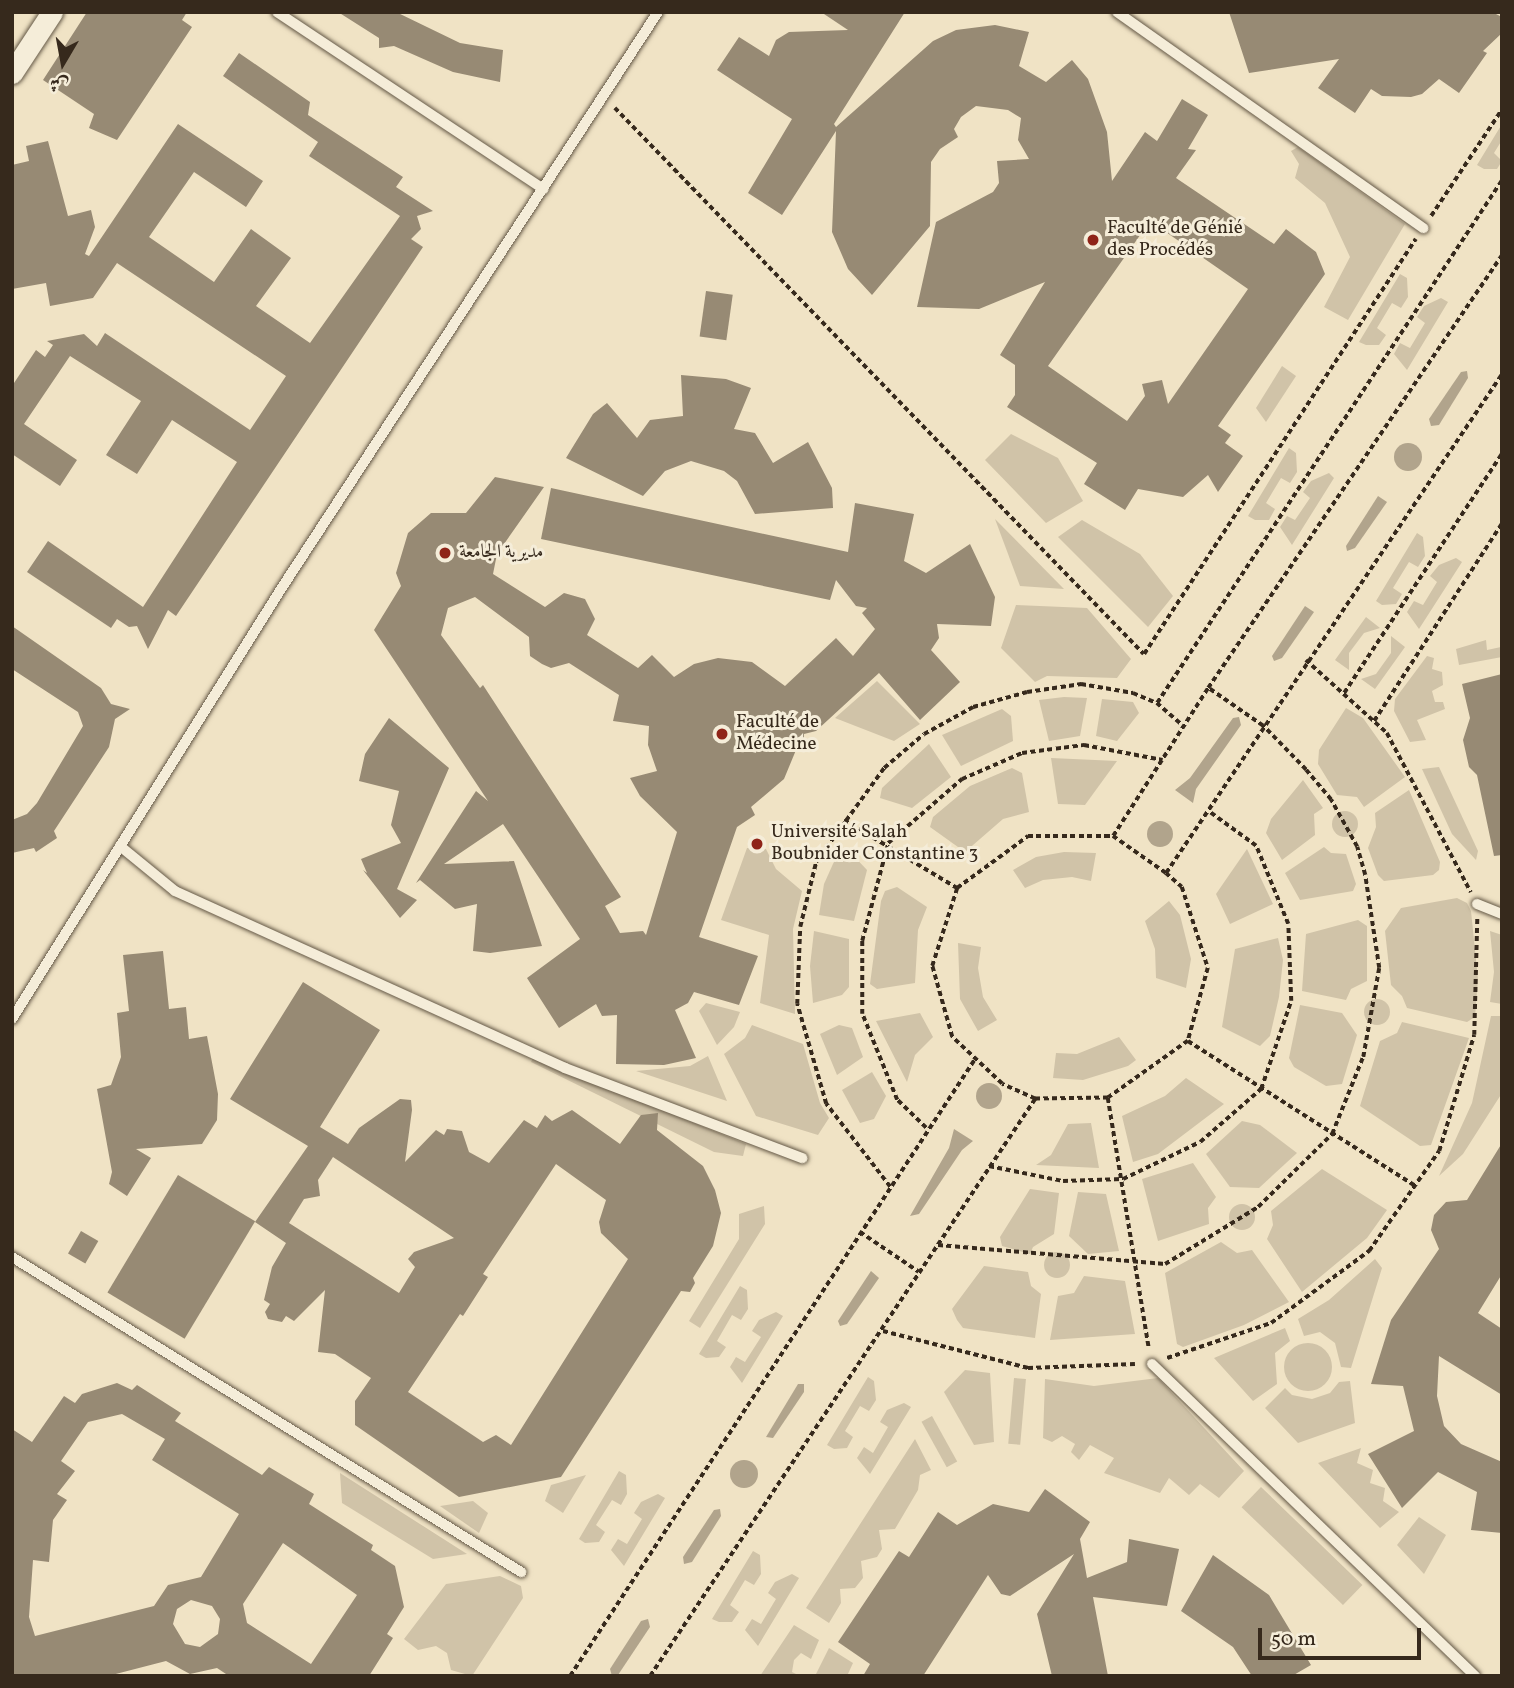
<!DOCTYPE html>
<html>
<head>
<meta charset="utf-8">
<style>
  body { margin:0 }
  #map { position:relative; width:1514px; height:1688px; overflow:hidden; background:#f0e3c5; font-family:Vollkorn,Amiri,serif }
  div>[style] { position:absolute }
  .green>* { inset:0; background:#d0c3a8; transform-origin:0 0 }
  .round { border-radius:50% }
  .water>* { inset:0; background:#b1a48c }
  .building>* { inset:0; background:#978a74; transform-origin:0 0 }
  .path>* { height:3.5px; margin-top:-1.75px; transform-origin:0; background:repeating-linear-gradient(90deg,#36291c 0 5px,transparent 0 8.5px) }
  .roads { filter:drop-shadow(0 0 2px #645846) drop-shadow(0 0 2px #645846) }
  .lane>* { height:10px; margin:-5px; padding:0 5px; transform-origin:5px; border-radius:5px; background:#f5edd9 }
  .street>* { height:21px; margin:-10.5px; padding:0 10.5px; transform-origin:10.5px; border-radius:10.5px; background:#f5edd9 }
  .dots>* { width:19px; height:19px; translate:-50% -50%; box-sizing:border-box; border:4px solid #f5edd9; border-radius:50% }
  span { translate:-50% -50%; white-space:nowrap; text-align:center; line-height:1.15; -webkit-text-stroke:6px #f5edd9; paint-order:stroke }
  .poi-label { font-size:19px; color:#36291c }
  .left { translate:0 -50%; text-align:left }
  .frame { position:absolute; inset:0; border:14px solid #36291c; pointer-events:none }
  .north { position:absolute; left:28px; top:28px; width:70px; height:70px; -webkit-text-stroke:5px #f5edd9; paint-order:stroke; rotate:190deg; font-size:19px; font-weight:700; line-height:28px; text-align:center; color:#36291c }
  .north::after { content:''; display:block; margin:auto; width:24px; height:32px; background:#36291c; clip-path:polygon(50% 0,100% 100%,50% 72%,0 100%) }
  .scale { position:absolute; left:1258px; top:1628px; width:163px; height:32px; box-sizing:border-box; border:4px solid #36291c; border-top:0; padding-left:9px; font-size:21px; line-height:24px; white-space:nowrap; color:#36291c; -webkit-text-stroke:5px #f5edd9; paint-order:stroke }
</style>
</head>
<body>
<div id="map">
  <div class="green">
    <i style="clip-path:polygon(1502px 124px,1502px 140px,1494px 153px,1502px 161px,1497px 169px,1484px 169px,1477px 165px)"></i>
    <i style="clip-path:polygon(1298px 147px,1405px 224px,1348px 320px,1324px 307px,1350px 257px,1325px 203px,1295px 178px,1299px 164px,1291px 151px)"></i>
    <i style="clip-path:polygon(1400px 274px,1407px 278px,1408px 297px,1401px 308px,1392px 303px,1377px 328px,1386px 335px,1379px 345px,1366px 345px,1359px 342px)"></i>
    <i style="clip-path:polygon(1441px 298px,1448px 302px,1407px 370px,1394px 354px,1400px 343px,1410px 348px,1425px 323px,1417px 317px,1424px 306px)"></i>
    <i style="clip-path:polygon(1282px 366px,1296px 376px,1266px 422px,1256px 408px)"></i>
    <i style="clip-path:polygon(1011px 434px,1058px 458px,1083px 501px,1046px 523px,985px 460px)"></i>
    <i style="clip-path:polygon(1289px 448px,1296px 453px,1297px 472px,1290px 483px,1281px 478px,1266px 503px,1275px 509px,1269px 520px,1255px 520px,1248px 516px)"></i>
    <i style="clip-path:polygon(1329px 473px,1334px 478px,1292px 545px,1280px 527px,1287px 516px,1295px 520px,1310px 498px,1303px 492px,1311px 481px)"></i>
    <i style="clip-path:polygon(995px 519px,1064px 589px,1020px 586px)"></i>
    <i style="clip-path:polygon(1082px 520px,1140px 554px,1173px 596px,1148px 627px,1058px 537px)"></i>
    <i style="clip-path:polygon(1417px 533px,1423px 537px,1425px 556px,1418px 567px,1409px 562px,1393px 588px,1402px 594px,1396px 604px,1382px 605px,1376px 601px)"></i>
    <i style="clip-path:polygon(1456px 558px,1462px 562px,1419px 629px,1407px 612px,1414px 601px,1423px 605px,1437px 582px,1430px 576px,1439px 565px)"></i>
    <i style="clip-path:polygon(1016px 605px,1087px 608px,1131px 659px,1117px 678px,1047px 676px,1035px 682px,1001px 648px)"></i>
    <i style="clip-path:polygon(1366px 617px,1380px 628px,1364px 633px,1349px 653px,1349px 670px,1335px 660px)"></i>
    <i style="clip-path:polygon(1391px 636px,1405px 647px,1375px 689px,1361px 679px,1376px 674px,1391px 653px)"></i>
    <i style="clip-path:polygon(1486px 640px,1487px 650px,1501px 647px,1502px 640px,1502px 657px,1459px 665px,1456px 649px)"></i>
    <i style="clip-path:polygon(1427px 656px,1434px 658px,1432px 669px,1442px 672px,1443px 685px,1432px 691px,1435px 702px,1443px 702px,1445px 709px,1417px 720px,1426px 740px,1410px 742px,1394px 711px,1395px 699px)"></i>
    <i style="clip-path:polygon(877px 681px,920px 724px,894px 741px,835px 718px)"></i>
    <i style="clip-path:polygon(1064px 697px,1087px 698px,1080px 736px,1049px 741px,1039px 700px)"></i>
    <i style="clip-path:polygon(1102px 699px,1133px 702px,1139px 713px,1117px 741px,1096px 736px)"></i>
    <i style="clip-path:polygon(1346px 708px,1363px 718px,1405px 777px,1364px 807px,1357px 797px,1337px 795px,1318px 764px,1319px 750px)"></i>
    <i style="clip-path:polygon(1002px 709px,1011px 716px,1013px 741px,961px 766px,942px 735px)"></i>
    <i style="clip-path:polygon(929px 744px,951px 777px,912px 808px,880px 798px,882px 788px)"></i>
    <i style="clip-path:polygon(1051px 758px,1117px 761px,1085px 805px,1058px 804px)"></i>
    <i style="clip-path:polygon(1439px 767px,1478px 851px,1476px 860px,1452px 834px,1422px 769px)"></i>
    <i style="clip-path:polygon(1012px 768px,1022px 773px,1029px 812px,1003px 819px,965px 852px,930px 827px,933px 817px,970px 786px)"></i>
    <i style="clip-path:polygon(1303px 780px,1323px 808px,1314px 814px,1315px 835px,1282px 860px,1266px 833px,1271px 819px)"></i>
    <i style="clip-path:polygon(1409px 790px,1440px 862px,1439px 870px,1433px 875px,1384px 881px,1378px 875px,1368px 848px,1376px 827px,1375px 813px)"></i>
    <i class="round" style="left:1332px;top:811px;width:26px;height:26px"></i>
    <i style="clip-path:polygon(1324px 847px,1331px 853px,1346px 854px,1356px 884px,1353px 891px,1300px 900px,1285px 873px)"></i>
    <i style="clip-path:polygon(747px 848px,766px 849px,776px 869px,802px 891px,793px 929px,795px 1014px,760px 1003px,769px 935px,721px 920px)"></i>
    <i style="clip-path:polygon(1247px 849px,1273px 904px,1230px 924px,1216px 894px)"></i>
    <i style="clip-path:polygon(850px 852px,867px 870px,854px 921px,819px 915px,824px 884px,837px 855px)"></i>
    <i style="clip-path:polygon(1064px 852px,1096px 853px,1091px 881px,1072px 877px,1043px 880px,1025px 888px,1013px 870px,1036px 857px)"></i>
    <i style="clip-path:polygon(897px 887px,927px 907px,918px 930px,915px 983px,877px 989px,870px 984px,881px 901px,885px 891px)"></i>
    <i style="clip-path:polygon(1457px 898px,1467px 903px,1471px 911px,1478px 979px,1475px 1017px,1467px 1022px,1407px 1008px,1402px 996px,1391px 985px,1385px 931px,1401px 908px)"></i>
    <i style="clip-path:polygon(1169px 901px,1180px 915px,1191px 959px,1186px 988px,1156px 978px,1155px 949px,1145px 921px)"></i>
    <i style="clip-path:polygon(1358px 920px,1367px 926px,1367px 981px,1351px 989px,1346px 1000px,1302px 991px,1306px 934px)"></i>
    <i style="clip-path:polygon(814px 931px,849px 939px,849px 987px,842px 995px,813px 1003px,810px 966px)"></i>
    <i style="clip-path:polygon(1490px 931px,1502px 935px,1502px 1004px,1490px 1002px,1494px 972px)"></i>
    <i style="clip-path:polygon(1278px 938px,1283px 960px,1279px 997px,1270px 1036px,1260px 1046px,1222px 1027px,1235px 949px)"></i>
    <i style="clip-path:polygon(958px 943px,981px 947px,978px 968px,983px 997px,997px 1020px,978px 1031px,960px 999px)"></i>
    <i class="round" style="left:1364px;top:999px;width:26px;height:26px"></i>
    <i style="clip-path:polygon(706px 1003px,740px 1012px,734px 1027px,717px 1045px,699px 1011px)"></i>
    <i style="clip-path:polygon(1300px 1005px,1342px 1013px,1357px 1035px,1342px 1084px,1326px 1086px,1294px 1067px,1289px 1058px)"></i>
    <i style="clip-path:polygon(920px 1013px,933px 1037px,915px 1055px,907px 1082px,876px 1021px)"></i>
    <i style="clip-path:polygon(1491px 1016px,1502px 1016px,1502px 1093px,1463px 1154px,1439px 1176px,1472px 1103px)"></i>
    <i style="clip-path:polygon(1402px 1022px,1469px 1038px,1431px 1145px,1420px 1146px,1360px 1106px,1380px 1041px,1397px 1033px)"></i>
    <i style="clip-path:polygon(752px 1025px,803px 1044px,820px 1103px,829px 1118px,818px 1135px,756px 1116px,724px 1054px,745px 1038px)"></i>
    <i style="clip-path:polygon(839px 1025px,852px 1028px,863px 1057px,837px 1075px,820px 1034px)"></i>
    <i style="clip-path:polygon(1119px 1037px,1136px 1060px,1128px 1066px,1083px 1080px,1053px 1078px,1056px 1053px,1077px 1054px)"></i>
    <i style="clip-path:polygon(708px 1056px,727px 1101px,636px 1071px,690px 1066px)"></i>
    <i style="clip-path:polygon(533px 1058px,746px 1144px,743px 1156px,714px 1152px,531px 1062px)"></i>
    <i style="clip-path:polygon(872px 1072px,886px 1096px,874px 1119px,860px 1123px,842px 1090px)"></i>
    <i style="clip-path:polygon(1186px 1078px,1224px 1104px,1158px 1154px,1133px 1162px,1122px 1116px,1165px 1096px)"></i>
    <i style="clip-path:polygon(1242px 1121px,1260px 1125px,1297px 1153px,1259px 1188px,1230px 1187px,1206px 1154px)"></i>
    <i style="clip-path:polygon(1091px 1123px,1099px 1168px,1036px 1165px,1051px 1155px,1068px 1124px)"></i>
    <i style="clip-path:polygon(1193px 1163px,1216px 1197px,1208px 1208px,1209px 1224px,1158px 1241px,1142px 1179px)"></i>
    <i style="clip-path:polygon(1322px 1169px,1387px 1210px,1367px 1238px,1302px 1292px,1267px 1239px,1273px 1225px,1271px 1211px)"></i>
    <i style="clip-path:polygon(1030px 1189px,1059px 1193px,1054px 1234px,1033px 1247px,1030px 1254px,1002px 1246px,1000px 1237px)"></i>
    <i style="clip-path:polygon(1078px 1192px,1106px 1194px,1119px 1251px,1088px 1254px,1069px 1236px)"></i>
    <i class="round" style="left:1229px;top:1204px;width:26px;height:26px"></i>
    <i style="clip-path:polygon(764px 1206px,765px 1224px,700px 1328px,689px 1321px,739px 1239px,739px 1214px)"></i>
    <i style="clip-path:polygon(1221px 1242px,1237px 1253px,1252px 1250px,1289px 1302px,1244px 1325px,1183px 1347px,1177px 1344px,1165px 1273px)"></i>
    <i class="round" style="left:1044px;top:1252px;width:26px;height:26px"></i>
    <i style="clip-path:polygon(1375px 1259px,1382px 1268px,1351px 1368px,1341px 1367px,1335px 1343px,1320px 1332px,1304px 1336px,1298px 1319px,1329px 1300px)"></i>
    <i style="clip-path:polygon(984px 1266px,1028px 1272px,1031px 1286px,1041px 1294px,1035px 1338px,963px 1328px,957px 1320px,952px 1309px)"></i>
    <i style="clip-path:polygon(1084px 1276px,1125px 1281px,1135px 1334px,1050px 1340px,1058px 1296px,1074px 1293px)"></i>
    <i style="clip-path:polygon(740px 1286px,747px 1290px,748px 1309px,741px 1320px,732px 1315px,717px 1341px,726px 1347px,719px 1357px,706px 1358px,699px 1354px)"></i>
    <i style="clip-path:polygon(776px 1312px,783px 1316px,742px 1383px,730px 1367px,736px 1357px,745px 1362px,761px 1337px,752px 1331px,759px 1320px)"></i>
    <i style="clip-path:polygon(1285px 1328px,1290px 1341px,1275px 1353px,1277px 1384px,1253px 1401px,1214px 1358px)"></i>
    <i class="round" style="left:1284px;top:1343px;width:48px;height:48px"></i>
    <i style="clip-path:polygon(965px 1370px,990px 1373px,994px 1442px,974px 1445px,944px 1392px)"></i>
    <i style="clip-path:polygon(868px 1377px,874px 1381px,876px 1400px,869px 1411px,860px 1406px,845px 1431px,853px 1437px,847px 1448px,834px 1449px,827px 1445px)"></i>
    <i style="left:1014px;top:1378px;width:12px;height:66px;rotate:5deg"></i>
    <i style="clip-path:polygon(1158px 1378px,1244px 1471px,1219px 1498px,1200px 1484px,1189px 1495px,1169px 1478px,1160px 1493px,1104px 1473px,1114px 1458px,1090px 1445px,1079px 1460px,1071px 1452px,1075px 1444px,1062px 1436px,1052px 1442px,1043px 1438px,1045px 1379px,1094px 1386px)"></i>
    <i style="clip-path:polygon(1350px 1381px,1355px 1423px,1298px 1443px,1265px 1408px,1285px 1388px,1292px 1395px,1312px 1399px,1330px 1393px,1339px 1382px)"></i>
    <i style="clip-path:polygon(904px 1403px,911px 1407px,870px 1474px,857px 1458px,864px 1447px,873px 1453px,888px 1427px,880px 1422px,887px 1410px)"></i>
    <i style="left:932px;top:1416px;width:52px;height:12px;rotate:61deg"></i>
    <i style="clip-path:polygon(915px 1439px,931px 1470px,920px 1475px,918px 1490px,895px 1529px,879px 1530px,882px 1549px,877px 1557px,861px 1561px,863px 1578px,855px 1588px,840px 1589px,841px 1603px,829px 1623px,806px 1608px)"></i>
    <i style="clip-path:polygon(1361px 1448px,1357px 1463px,1373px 1470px,1370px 1483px,1385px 1488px,1383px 1501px,1399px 1512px,1380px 1528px,1318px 1463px)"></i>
    <i style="clip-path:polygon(619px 1471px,626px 1475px,627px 1494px,621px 1505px,612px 1500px,596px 1525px,605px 1532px,599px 1542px,585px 1543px,579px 1539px)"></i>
    <i style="clip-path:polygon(340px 1473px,467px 1554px,433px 1559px,342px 1503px)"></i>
    <i style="clip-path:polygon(586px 1475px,563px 1513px,545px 1501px,551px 1485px)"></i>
    <i style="left:1261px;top:1487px;width:141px;height:28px;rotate:44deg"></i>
    <i style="clip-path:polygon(658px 1494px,665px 1498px,624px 1566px,611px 1550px,618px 1539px,627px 1544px,642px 1519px,634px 1513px,641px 1502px)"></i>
    <i style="clip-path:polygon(473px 1501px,488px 1513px,479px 1533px,440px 1506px)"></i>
    <i style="clip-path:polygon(1419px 1517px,1446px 1535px,1424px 1574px,1397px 1545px)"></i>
    <i style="clip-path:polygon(753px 1551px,760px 1555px,761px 1574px,754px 1585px,745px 1580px,730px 1605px,739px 1612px,732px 1622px,719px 1622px,712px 1619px)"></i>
    <i style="clip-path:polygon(792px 1574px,799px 1578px,758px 1646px,745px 1630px,752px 1619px,761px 1624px,776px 1599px,768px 1593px,775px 1582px)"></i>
    <i style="clip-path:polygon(500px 1576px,521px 1586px,523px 1598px,472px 1676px,451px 1670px,447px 1653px,436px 1646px,418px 1650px,404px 1639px,446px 1584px)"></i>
    <i style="clip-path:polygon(794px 1625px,819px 1640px,811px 1659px,801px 1653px,794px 1660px,792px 1672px,800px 1676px,760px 1676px)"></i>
    <i style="clip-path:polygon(829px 1648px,853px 1663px,847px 1676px,815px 1676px)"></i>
  </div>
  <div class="water">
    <i style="clip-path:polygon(1467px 371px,1468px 378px,1439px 425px,1431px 426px,1429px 419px,1461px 372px)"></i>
    <i class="round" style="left:1394px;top:443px;width:28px;height:28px"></i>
    <i style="clip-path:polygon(1378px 496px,1387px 502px,1355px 548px,1347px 551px,1346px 546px)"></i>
    <i style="clip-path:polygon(1305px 606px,1314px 612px,1282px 658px,1274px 661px,1272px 656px)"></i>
    <i style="clip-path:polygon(1239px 717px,1241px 725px,1196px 789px,1193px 803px,1175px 790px,1190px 778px,1233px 718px)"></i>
    <i class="round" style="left:1147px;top:821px;width:26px;height:26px"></i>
    <i class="round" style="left:976px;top:1083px;width:26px;height:26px"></i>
    <i style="clip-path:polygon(954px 1129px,973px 1141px,962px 1150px,919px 1214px,910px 1216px,949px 1148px)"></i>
    <i style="clip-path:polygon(871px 1271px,879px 1278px,847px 1324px,840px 1326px,838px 1321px)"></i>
    <i style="clip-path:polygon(798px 1384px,804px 1384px,804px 1392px,773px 1438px,766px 1437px)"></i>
    <i class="round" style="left:730px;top:1460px;width:28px;height:28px"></i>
    <i style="clip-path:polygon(720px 1509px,721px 1516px,692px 1562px,684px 1564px,683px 1557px,714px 1510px)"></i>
    <i style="clip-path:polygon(648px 1619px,650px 1627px,618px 1675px,612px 1676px,610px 1669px,641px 1621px)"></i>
  </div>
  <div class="building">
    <i style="clip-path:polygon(87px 12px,187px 12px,182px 20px,192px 27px,117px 140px,89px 128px,94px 114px,43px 80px)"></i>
    <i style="clip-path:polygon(338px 12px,396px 12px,460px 43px,503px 50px,500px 82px,453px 72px,394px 46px,379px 48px,379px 38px)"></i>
    <i style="clip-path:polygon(evenodd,821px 12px,905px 12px,834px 124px,836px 127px,933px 41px,956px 30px,995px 25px,1029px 32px,1019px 66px,1046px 82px,1072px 60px,1088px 79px,1107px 132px,1112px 181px,1145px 132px,1157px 141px,1182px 99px,1208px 115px,1188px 149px,1196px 150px,1176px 178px,1274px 244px,1286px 229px,1316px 252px,1325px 274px,1218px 426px,1231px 435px,1225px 443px,1243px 456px,1218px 492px,1208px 475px,1183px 497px,1138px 489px,1125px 510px,1084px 484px,1097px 463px,1007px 407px,1015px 395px,1015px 365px,1000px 355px,1045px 282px,979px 309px,917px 307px,936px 222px,993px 192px,999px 183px,997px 161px,1029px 159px,1018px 140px,1021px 118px,1008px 110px,976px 106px,961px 117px,954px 129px,958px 137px,940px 149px,931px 162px,930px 226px,872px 295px,848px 269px,832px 232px,836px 131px,782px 215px,748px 193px,792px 119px,717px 70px,739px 37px,769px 56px,776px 40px,789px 32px,848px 30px,821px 12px,1150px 221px,1248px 289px,1168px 404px,1162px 380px,1142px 384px,1145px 396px,1127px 421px,1048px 366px,1150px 221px)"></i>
    <i style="clip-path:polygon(1229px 12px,1492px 12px,1502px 17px,1502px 33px,1483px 51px,1487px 53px,1459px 93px,1439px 79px,1422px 94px,1411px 97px,1382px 96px,1371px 89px,1355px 113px,1318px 88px,1339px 59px,1249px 73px)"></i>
    <i style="clip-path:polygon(239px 53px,310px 102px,308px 115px,403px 177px,396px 187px,433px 211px,417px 216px,421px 229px,411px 239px,423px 247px,176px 616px,168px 610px,148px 649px,137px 626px,129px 627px,117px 619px,111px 628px,27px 572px,48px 541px,143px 607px,237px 462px,172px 420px,137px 474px,106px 455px,141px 401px,70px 356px,24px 424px,77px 460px,60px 486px,12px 454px,12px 386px,36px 350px,45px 357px,53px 345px,47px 341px,84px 334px,97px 346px,105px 333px,250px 430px,286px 376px,117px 263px,93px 298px,50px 306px,46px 283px,12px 289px,12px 165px,29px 161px,26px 146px,48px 141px,68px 216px,91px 210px,95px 227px,85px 254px,89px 256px,178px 124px,263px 181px,246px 207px,194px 172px,149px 237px,214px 282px,251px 229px,291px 258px,256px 306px,310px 343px,400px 216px,309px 156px,318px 142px,223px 76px)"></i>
    <i style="left:706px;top:291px;width:27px;height:46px;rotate:8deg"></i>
    <i style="clip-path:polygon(681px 375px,726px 379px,751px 388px,734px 429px,755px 433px,773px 463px,808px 442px,832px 488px,833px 508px,755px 514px,737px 481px,724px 471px,691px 461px,665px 471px,643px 496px,566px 458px,593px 414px,607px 403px,637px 438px,650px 420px,683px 416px)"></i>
    <i style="clip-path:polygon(evenodd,495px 477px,544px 487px,497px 554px,493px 574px,545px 607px,564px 593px,585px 599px,595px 619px,587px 635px,638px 668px,652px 655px,674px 677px,694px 664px,718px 658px,752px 662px,785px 686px,836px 638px,853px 656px,875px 629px,862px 613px,867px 608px,856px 606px,836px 580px,830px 600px,541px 539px,551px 488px,848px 552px,855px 503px,914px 514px,904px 561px,926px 573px,970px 544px,995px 597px,991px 626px,937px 624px,939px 638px,931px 650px,960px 682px,920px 720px,879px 673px,816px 731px,804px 734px,804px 746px,796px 750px,784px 779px,751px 807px,755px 815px,737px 827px,699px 937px,758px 956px,739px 1005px,694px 992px,688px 1003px,675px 1010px,696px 1058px,664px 1065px,616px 1064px,617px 1015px,602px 1016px,596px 1004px,559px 1028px,527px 978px,580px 939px,503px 824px,444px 864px,514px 861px,542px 946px,490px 953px,473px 951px,477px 904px,455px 909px,420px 880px,416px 883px,476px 791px,488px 801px,374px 630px,401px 586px,396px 573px,408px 533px,431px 513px,466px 513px,495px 477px,475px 597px,529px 637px,530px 656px,542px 664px,551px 668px,569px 663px,619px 695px,613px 721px,649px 726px,648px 745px,657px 771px,630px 778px,640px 796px,677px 832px,646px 935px,643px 931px,620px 933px,605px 906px,621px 897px,483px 685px,480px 688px,441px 635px,448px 608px,475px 597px)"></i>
    <i style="clip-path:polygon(12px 626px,101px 688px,111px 704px,130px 709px,115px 719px,109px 747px,54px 831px,57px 838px,36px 852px,34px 848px,12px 853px,12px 820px,27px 814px,37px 803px,83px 726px,78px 712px,12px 669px)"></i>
    <i style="clip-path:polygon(1502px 674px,1502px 855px,1494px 856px,1477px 775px,1469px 767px,1463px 740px,1470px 718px,1462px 684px)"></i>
    <i style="clip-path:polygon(389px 718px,449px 768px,397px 889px,417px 900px,400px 918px,363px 870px,367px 873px,361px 859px,401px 843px,391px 825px,399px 791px,359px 781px,365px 754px)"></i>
    <i style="clip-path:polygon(163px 951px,169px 1009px,186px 1007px,189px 1039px,207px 1036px,218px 1094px,217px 1120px,202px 1144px,136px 1149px,151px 1158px,127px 1196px,109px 1184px,112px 1172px,97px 1089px,111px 1085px,121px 1057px,117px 1013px,129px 1011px,123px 955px)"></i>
    <i style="clip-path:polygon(evenodd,303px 982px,380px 1030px,320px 1127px,348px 1144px,359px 1128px,400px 1099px,411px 1100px,412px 1110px,405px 1162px,436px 1130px,444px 1135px,447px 1129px,462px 1131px,469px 1152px,489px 1163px,524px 1120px,537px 1128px,545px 1115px,552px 1121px,572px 1110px,620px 1144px,641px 1115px,658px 1113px,657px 1130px,703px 1166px,715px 1190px,721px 1213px,713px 1246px,693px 1278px,695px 1283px,690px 1292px,681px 1291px,561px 1477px,459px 1497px,355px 1425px,355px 1401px,371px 1378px,335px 1354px,318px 1352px,325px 1290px,294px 1321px,286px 1316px,282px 1322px,268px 1319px,265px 1312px,270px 1304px,264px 1300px,272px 1267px,286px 1243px,255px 1222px,308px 1146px,230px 1099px,303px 982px,333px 1157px,454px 1238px,414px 1252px,408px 1259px,415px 1267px,399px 1293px,289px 1223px,304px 1199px,320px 1196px,318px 1180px,333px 1157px,303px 982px,556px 1164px,606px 1200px,599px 1222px,601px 1233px,628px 1259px,511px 1445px,496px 1435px,483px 1442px,408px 1392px,460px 1314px,463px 1316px,488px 1277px,483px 1274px,556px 1164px)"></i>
    <i style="clip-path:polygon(1502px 1143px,1502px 1274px,1478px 1313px,1502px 1329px,1502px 1395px,1439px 1356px,1437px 1396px,1444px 1426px,1461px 1444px,1502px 1462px,1502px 1533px,1471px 1530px,1477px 1492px,1438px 1472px,1402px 1508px,1368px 1454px,1414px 1431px,1403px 1386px,1371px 1384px,1391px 1320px,1439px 1249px,1431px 1230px,1434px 1215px,1446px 1202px,1467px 1200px)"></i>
    <i style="left:178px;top:1175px;width:90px;height:137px;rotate:31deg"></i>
    <i style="left:81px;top:1231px;width:20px;height:26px;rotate:30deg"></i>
    <i style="clip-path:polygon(evenodd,117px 1383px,132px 1390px,137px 1385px,181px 1413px,175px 1421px,262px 1475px,269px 1467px,314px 1494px,309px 1504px,373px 1545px,371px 1550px,395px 1566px,404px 1607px,387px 1634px,393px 1638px,369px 1676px,229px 1676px,217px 1668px,190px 1674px,166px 1661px,108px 1676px,12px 1676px,12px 1429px,32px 1442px,64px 1396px,75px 1403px,82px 1394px,117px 1383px,122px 1414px,165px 1439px,152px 1460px,239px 1514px,201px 1577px,168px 1585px,154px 1606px,35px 1636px,29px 1617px,33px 1560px,49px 1562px,53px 1520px,67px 1500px,57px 1494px,75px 1471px,61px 1461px,88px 1422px,122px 1414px,117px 1383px,283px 1543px,357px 1595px,311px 1664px,247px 1623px,243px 1604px,283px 1543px,117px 1383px,191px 1600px,212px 1606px,220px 1619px,218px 1634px,200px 1647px,185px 1644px,173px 1624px,177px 1609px,191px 1600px)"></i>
    <i style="clip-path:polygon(1045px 1489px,1090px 1522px,1080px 1539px,1087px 1578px,1127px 1562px,1129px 1539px,1179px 1549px,1167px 1606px,1093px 1597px,1108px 1676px,1052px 1676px,1037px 1614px,1074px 1554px,1010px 1596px,1001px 1594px,988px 1575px,923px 1676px,863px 1676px,870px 1664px,838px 1642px,899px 1551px,909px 1557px,938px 1512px,957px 1525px,993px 1504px,1029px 1512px)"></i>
    <i style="clip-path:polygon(1213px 1555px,1269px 1595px,1311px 1665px,1292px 1676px,1252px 1676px,1233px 1647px,1181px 1611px)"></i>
  </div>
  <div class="path">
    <i style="left:615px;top:108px;width:760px;rotate:45.91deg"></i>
    <i style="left:1144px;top:654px;width:496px;rotate:-56.8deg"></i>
    <i style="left:1431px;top:216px;width:128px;rotate:-56.4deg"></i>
    <i style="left:1306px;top:660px;width:109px;rotate:42deg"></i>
    <i style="left:1387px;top:733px;width:180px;rotate:62.2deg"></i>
    <i style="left:1344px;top:693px;width:287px;rotate:-56.6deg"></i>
    <i style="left:1157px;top:703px;width:627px;rotate:-56.59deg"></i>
    <i style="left:1374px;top:721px;width:236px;rotate:-57.1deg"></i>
    <i style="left:844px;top:820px;width:132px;rotate:31deg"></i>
    <i style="left:1028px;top:836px;width:85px"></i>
    <i style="left:1113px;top:836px;width:65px;rotate:34.9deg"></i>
    <i style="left:1166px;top:873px;width:21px;rotate:41deg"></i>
    <i style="left:1182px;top:887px;width:85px;rotate:72.2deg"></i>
    <i style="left:1208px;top:968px;width:76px;rotate:105.3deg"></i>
    <i style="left:1188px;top:1041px;width:98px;rotate:144.5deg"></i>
    <i style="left:1108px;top:1098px;width:73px;rotate:179.2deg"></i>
    <i style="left:1035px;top:1099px;width:36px;rotate:-156deg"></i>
    <i style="left:1002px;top:1084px;width:69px;rotate:-136.8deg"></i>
    <i style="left:952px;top:1037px;width:74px;rotate:-105.7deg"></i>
    <i style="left:932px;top:966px;width:82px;rotate:-72.2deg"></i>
    <i style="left:957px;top:888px;width:88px;rotate:-36.2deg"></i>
    <i style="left:1113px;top:836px;width:176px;rotate:-57.3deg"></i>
    <i style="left:1208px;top:688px;width:523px;rotate:-55.82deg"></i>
    <i style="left:1166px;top:873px;width:602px;rotate:-56.05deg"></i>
    <i style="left:1188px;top:1041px;width:268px;rotate:32.5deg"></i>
    <i style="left:1108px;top:1098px;width:253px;rotate:80.7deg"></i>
    <i style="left:926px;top:1128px;width:40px;rotate:-136deg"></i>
    <i style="left:897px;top:1100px;width:93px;rotate:-112.1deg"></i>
    <i style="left:862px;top:1014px;width:73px;rotate:-90deg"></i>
    <i style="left:862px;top:941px;width:101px;rotate:-75.1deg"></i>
    <i style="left:888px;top:843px;width:98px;rotate:-40.9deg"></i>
    <i style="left:962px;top:779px;width:65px;rotate:-23.4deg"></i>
    <i style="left:1022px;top:753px;width:63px;rotate:-7.4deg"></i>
    <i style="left:1084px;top:745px;width:80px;rotate:10.8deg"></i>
    <i style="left:989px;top:1166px;width:76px;rotate:11.5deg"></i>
    <i style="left:1063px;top:1181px;width:60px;rotate:-1.9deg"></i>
    <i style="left:1123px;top:1179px;width:85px;rotate:-25.7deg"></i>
    <i style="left:1200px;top:1142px;width:81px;rotate:-41deg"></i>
    <i style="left:1261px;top:1089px;width:93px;rotate:-71.2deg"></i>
    <i style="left:1291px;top:1001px;width:77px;rotate:-92.2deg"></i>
    <i style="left:1288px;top:924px;width:84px;rotate:-112.3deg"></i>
    <i style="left:1256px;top:846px;width:59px;rotate:-143.9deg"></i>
    <i style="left:890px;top:1187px;width:105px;rotate:-127.6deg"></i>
    <i style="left:826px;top:1104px;width:104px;rotate:-106.2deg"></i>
    <i style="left:797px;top:1004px;width:77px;rotate:-87.8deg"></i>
    <i style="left:800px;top:927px;width:67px;rotate:-76.2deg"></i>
    <i style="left:816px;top:862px;width:116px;rotate:-54.1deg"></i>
    <i style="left:884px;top:768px;width:52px;rotate:-40.4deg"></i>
    <i style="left:924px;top:734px;width:56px;rotate:-28.9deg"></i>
    <i style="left:973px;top:707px;width:56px;rotate:-15.5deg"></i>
    <i style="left:1027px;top:692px;width:55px;rotate:-8.4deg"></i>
    <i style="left:1081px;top:684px;width:53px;rotate:9.8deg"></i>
    <i style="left:1133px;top:693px;width:26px;rotate:23deg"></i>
    <i style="left:1157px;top:703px;width:37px;rotate:41deg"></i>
    <i style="left:860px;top:1232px;width:71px;rotate:34.1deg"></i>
    <i style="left:938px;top:1245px;width:228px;rotate:4.8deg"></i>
    <i style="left:1165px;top:1264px;width:109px;rotate:-31.5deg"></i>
    <i style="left:1258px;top:1207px;width:104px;rotate:-44.6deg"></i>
    <i style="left:1332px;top:1134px;width:83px;rotate:-68.1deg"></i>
    <i style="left:1363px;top:1057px;width:90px;rotate:-79.8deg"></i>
    <i style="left:1379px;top:968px;width:94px;rotate:-98.6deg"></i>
    <i style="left:1365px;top:875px;width:29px;rotate:-106deg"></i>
    <i style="left:1357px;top:847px;width:54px;rotate:-119deg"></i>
    <i style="left:1331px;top:800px;width:39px;rotate:-130deg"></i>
    <i style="left:1306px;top:770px;width:62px;rotate:-134.3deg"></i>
    <i style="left:1263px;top:726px;width:67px;rotate:-145.4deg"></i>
    <i style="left:883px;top:1331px;width:150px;rotate:14.3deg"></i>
    <i style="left:1028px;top:1368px;width:107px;rotate:-2.1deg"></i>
    <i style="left:1167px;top:1358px;width:110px;rotate:-18.6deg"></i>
    <i style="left:1271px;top:1323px;width:122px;rotate:-36.3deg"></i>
    <i style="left:1369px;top:1251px;width:122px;rotate:-55deg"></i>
    <i style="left:1439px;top:1151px;width:121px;rotate:-73.2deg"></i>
    <i style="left:1474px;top:1035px;width:116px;rotate:-88.5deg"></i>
    <i style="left:570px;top:1676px;width:738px;rotate:-56.72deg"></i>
    <i style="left:650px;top:1676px;width:694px;rotate:-56.29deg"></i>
  </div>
  <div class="roads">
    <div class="lane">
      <i style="left:277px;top:12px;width:320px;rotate:33.6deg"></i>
      <i style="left:1117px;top:12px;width:375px;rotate:35.2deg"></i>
      <i style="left:120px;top:846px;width:71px;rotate:39.3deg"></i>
      <i style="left:175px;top:891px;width:428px;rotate:24.4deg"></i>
      <i style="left:565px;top:1068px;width:254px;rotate:20.8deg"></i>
      <i style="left:1477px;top:904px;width:27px;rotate:22deg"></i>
      <i style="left:12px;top:1019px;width:507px;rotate:-57.97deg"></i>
      <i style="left:281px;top:589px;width:689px;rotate:-56.84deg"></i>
      <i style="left:12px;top:1257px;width:599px;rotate:31.75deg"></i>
      <i style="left:1152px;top:1364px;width:449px;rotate:44deg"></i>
    </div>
    <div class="street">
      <i style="left:12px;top:73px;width:73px;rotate:-56.7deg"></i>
    </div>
  </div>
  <div class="dots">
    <i style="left:1093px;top:240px;background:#8f2418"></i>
    <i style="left:445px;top:553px;background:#8f2418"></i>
    <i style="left:722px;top:734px;background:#8f2418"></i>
    <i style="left:757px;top:844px;background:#8f2418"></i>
  </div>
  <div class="poi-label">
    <span class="left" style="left:1107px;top:240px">Faculté de Génié<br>des Procédés</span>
    <span class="left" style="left:459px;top:553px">مديرية الجامعة</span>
    <span class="left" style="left:736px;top:734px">Faculté de<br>Médecine</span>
    <span class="left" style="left:771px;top:844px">Université Salah<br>Boubnider Constantine 3</span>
  </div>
  <div class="frame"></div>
  <div class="north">ش</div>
  <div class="scale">50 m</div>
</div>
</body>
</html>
